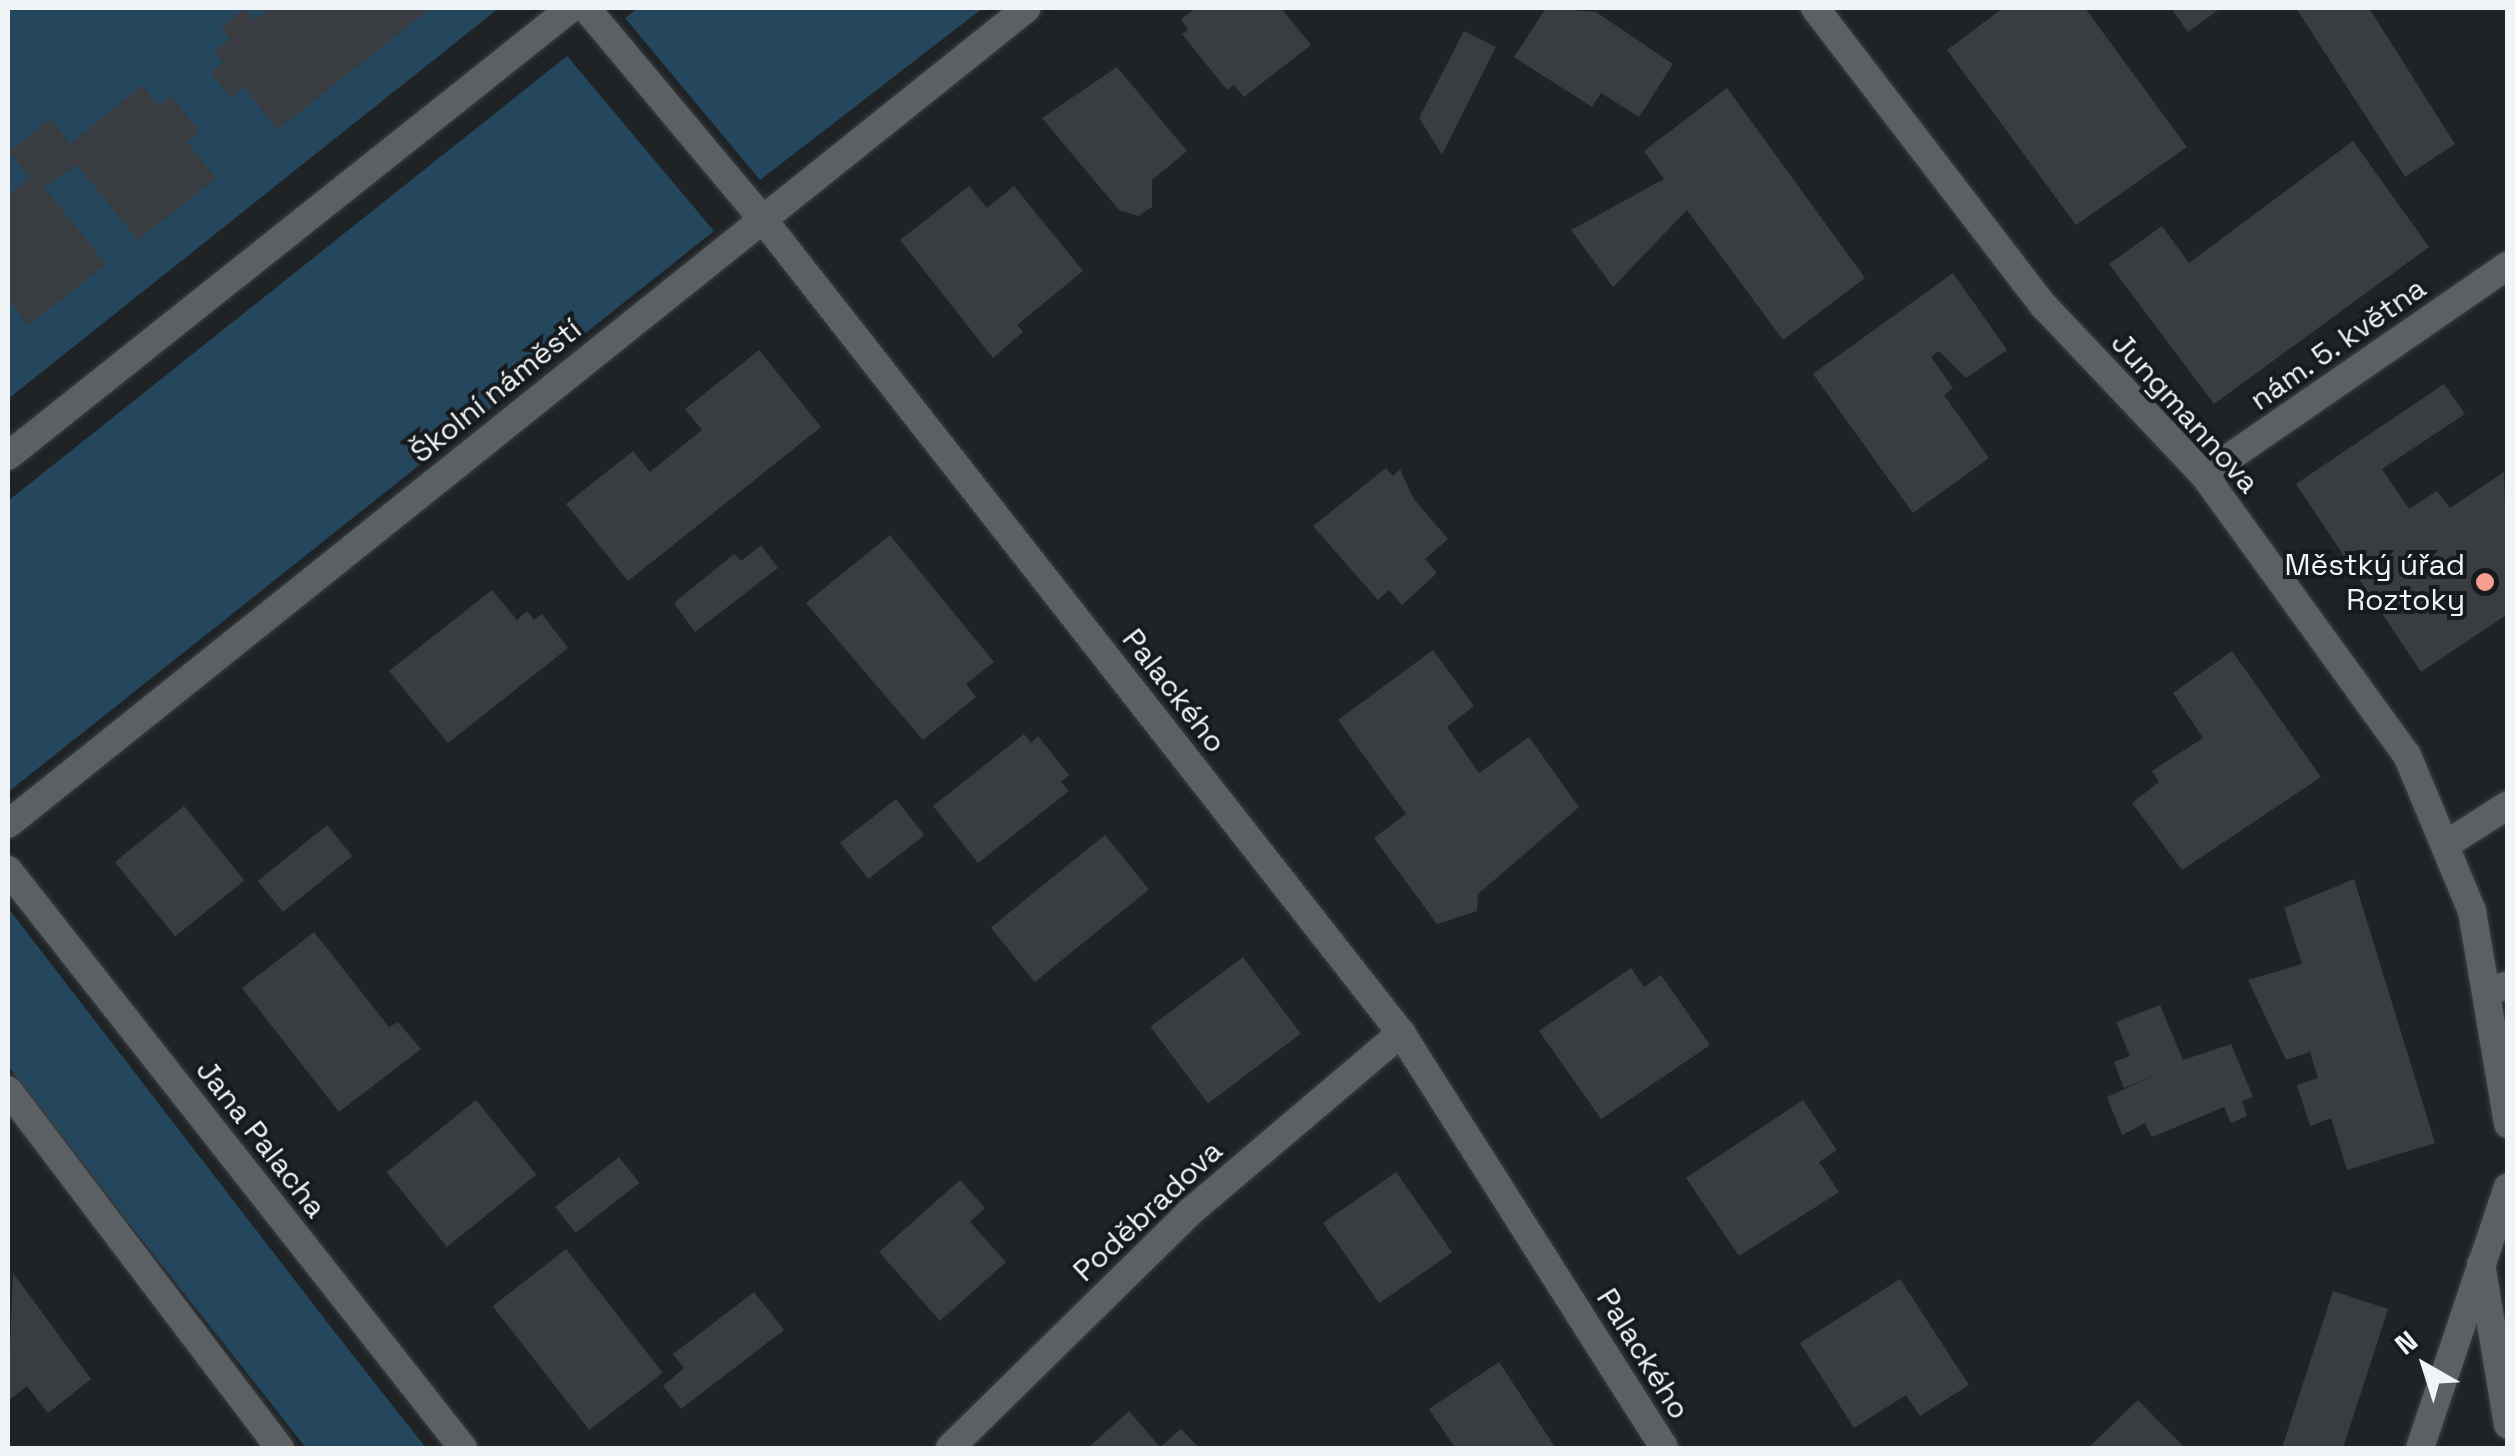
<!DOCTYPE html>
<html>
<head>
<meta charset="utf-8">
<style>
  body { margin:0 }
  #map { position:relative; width:2515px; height:1456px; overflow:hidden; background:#1f2326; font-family:"Space Grotesk",sans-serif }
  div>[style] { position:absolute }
  .green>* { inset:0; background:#24475e }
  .building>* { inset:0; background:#393d41; transform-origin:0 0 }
  .roads { filter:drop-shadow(0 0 2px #3c3f42) drop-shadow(0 0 2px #3c3f42) }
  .service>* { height:28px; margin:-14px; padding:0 14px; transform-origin:14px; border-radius:14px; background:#5b6064 }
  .minor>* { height:28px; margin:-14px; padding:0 14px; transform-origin:14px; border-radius:14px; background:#5b6064 }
  .dots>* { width:28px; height:28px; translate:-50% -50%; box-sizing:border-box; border:5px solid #161a1c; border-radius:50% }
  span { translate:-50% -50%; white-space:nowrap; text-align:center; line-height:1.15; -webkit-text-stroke:8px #161a1c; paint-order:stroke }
  .street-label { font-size:30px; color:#f1f4f6 }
  .poi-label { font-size:30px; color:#f1f4f6 }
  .right { translate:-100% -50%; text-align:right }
  .frame { position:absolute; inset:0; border:10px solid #f1f4f6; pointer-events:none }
  .north { position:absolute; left:2375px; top:1316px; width:100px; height:100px; -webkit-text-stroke:8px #161a1c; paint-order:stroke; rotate:321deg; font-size:28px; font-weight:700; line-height:40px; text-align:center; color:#f1f4f6 }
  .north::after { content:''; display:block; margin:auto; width:35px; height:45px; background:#f1f4f6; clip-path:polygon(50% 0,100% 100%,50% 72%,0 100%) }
</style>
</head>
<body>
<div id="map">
  <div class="green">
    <i style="clip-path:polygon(8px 8px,499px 8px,8px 399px)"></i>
    <i style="clip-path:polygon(638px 8px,983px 8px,760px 180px,625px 18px)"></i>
    <i style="clip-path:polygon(567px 56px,714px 231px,8px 792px,8px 501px)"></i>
    <i style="clip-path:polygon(8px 908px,330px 1326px,426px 1448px,306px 1448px,127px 1221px,8px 1066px)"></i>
  </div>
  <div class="building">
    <i style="clip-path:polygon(245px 8px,255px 20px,271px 8px,431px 8px,277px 130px,244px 87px,231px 98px,211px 73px,223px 63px,215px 51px,230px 39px,221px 28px)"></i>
    <i style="clip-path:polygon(1196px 8px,1281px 8px,1311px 45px,1244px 97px,1234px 85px,1227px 90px,1182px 34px,1188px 30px,1181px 19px)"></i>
    <i style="clip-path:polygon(1546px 8px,1596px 12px,1673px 64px,1639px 117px,1601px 93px,1592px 107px,1514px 57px)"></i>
    <i style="clip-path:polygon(2003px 8px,2085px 8px,2187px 147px,2076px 225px,1947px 50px)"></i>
    <i style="clip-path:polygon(2171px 8px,2221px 8px,2188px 32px)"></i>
    <i style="clip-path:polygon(2296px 8px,2369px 8px,2455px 144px,2405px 177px)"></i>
    <i style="clip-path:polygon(1464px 31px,1496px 47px,1442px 155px,1419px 118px)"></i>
    <i style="clip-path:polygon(1117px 67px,1187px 151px,1152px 180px,1152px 207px,1138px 216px,1119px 210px,1042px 118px)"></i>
    <i style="clip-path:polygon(142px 85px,158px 106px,171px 96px,200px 131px,187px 142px,216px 178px,138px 240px,77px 165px,44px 187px,106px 264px,28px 326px,8px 299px,8px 195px,30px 177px,9px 152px,50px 118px,70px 144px)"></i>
    <i style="clip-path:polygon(1727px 88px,1865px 278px,1783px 340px,1687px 210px,1613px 287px,1571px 230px,1664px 179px,1644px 151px)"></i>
    <i style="clip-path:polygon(2353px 141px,2429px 247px,2214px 404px,2109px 264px,2162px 226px,2189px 263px)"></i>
    <i style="clip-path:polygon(969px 186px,987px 208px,1014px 186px,1083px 271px,1017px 325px,1023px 332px,993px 358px,900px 240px)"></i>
    <i style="clip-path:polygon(1953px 273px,2007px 350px,1966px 378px,1939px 351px,1931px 357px,1953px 388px,1944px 395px,1989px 458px,1913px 513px,1813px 374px)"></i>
    <i style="clip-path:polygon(759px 350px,821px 427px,628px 581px,566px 504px,633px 451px,650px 472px,702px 430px,685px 409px)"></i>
    <i style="clip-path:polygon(2444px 384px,2465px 414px,2382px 469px,2409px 509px,2437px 491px,2450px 508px,2504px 472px,2508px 614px,2421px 672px,2296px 484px)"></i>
    <i style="clip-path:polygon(1386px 468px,1393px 476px,1400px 469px,1413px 498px,1448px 539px,1425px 559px,1437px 573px,1402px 605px,1389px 590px,1378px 600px,1313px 526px)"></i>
    <i style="clip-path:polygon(890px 535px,994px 662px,966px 684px,976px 697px,923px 740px,806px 603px)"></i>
    <i style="clip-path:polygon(761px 545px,778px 568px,695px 632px,674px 603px,734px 554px,741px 561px)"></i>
    <i style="clip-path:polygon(492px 590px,517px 620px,527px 611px,534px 620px,542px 614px,568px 648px,448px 743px,389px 671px)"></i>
    <i style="clip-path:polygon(1433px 650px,1474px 706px,1447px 727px,1479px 773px,1529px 737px,1579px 807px,1478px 894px,1477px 911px,1437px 924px,1374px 838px,1406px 814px,1338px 720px)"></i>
    <i style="clip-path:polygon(2232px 651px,2321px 777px,2182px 870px,2132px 803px,2159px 782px,2152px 771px,2203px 738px,2173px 693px)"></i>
    <i style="clip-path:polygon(1024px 734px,1031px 743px,1038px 736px,1069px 775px,1061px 782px,1069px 791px,978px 863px,933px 806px)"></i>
    <i style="left:896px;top:799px;width:46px;height:71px;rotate:52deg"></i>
    <i style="left:184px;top:806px;width:96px;height:89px;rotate:51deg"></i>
    <i style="left:327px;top:825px;width:40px;height:89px;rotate:51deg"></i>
    <i style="left:1105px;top:835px;width:70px;height:147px;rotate:51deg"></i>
    <i style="clip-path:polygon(2354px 879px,2435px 1143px,2347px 1170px,2331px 1118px,2310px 1126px,2297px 1085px,2318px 1078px,2310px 1052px,2286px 1060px,2248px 980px,2302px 964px,2284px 908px)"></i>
    <i style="clip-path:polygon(314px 932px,389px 1027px,398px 1022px,421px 1049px,339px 1112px,242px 988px)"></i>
    <i style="left:1243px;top:957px;width:96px;height:116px;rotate:53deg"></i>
    <i style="clip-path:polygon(1631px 968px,1644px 987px,1661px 975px,1710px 1045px,1601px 1119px,1539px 1031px)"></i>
    <i style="clip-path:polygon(2160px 1005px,2183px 1060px,2231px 1044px,2253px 1097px,2242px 1101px,2247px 1116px,2231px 1123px,2224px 1107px,2152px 1137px,2145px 1123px,2122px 1135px,2107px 1097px,2159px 1073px,2124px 1088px,2114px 1062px,2130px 1056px,2116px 1022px)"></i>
    <i style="left:476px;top:1100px;width:96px;height:115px;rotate:51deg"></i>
    <i style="clip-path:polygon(1803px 1100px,1837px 1150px,1819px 1162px,1839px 1192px,1739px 1256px,1686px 1178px)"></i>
    <i style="left:619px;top:1157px;width:33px;height:81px;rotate:52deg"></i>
    <i style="left:1396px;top:1172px;width:98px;height:89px;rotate:55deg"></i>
    <i style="clip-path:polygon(960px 1180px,985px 1208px,970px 1222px,1006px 1262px,940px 1321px,879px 1252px)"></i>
    <i style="left:566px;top:1249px;width:157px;height:93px;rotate:52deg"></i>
    <i style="clip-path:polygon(13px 1273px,91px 1379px,48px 1413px,27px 1386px,8px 1401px)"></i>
    <i style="clip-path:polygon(1900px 1279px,1969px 1385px,1920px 1416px,1906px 1395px,1854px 1428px,1800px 1343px)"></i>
    <i style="left:2333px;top:1291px;width:58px;height:165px;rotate:18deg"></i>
    <i style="clip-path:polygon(754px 1292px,784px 1330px,681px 1409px,663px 1386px,684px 1368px,673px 1354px)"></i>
    <i style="clip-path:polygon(1499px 1362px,1553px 1444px,1556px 1448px,1455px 1448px,1429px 1409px)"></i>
    <i style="clip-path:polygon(2138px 1400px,2185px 1448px,2088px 1448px)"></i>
    <i style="clip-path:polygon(1129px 1411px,1160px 1447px,1181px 1429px,1199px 1448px,1088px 1448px)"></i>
  </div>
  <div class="roads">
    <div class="service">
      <i style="left:2450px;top:842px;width:69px;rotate:-32.5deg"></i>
      <i style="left:2491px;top:990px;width:18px;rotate:-16deg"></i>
      <i style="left:2481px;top:1264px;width:163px;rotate:80.5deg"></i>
    </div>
    <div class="minor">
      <i style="left:586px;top:8px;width:273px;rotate:50.1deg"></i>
      <i style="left:761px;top:217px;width:1037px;rotate:51.89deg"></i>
      <i style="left:1401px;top:1033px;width:491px;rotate:57.6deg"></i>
      <i style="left:1815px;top:8px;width:376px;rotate:52.5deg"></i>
      <i style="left:2044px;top:306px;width:233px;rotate:46.6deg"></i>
      <i style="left:2204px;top:475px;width:346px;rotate:54.1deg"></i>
      <i style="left:2407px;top:755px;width:169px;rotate:67.4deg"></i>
      <i style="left:2472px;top:911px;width:216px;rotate:80.4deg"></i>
      <i style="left:8px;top:456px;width:719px;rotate:-38.51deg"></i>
      <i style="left:2204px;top:475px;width:369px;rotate:-34.6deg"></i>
      <i style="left:8px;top:824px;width:1305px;rotate:-38.69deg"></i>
      <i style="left:8px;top:870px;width:736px;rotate:51.79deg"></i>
      <i style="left:8px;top:1090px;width:450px;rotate:52.8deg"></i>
      <i style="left:950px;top:1448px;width:337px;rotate:-44.5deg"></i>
      <i style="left:1190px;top:1212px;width:277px;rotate:-40.3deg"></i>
      <i style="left:2420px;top:1448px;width:275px;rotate:-71.4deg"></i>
    </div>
  </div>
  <div class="dots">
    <i style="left:2485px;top:582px;background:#f59d8f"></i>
  </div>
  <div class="street-label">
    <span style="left:2338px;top:344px;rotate:-35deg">nám. 5. května</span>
    <span style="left:496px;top:391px;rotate:-39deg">Školní náměstí</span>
    <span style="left:2185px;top:413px;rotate:48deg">Jungmannova</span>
    <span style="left:1174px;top:691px;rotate:52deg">Palackého</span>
    <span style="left:261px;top:1139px;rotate:52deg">Jana Palacha</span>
    <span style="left:1148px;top:1211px;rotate:-43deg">Poděbradova</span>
    <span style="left:1643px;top:1354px;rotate:58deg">Palackého</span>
  </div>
  <div class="poi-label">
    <span class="right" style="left:2465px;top:582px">Městký úřad<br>Roztoky</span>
  </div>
  <div class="frame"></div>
  <div class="north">N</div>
</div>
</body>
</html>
